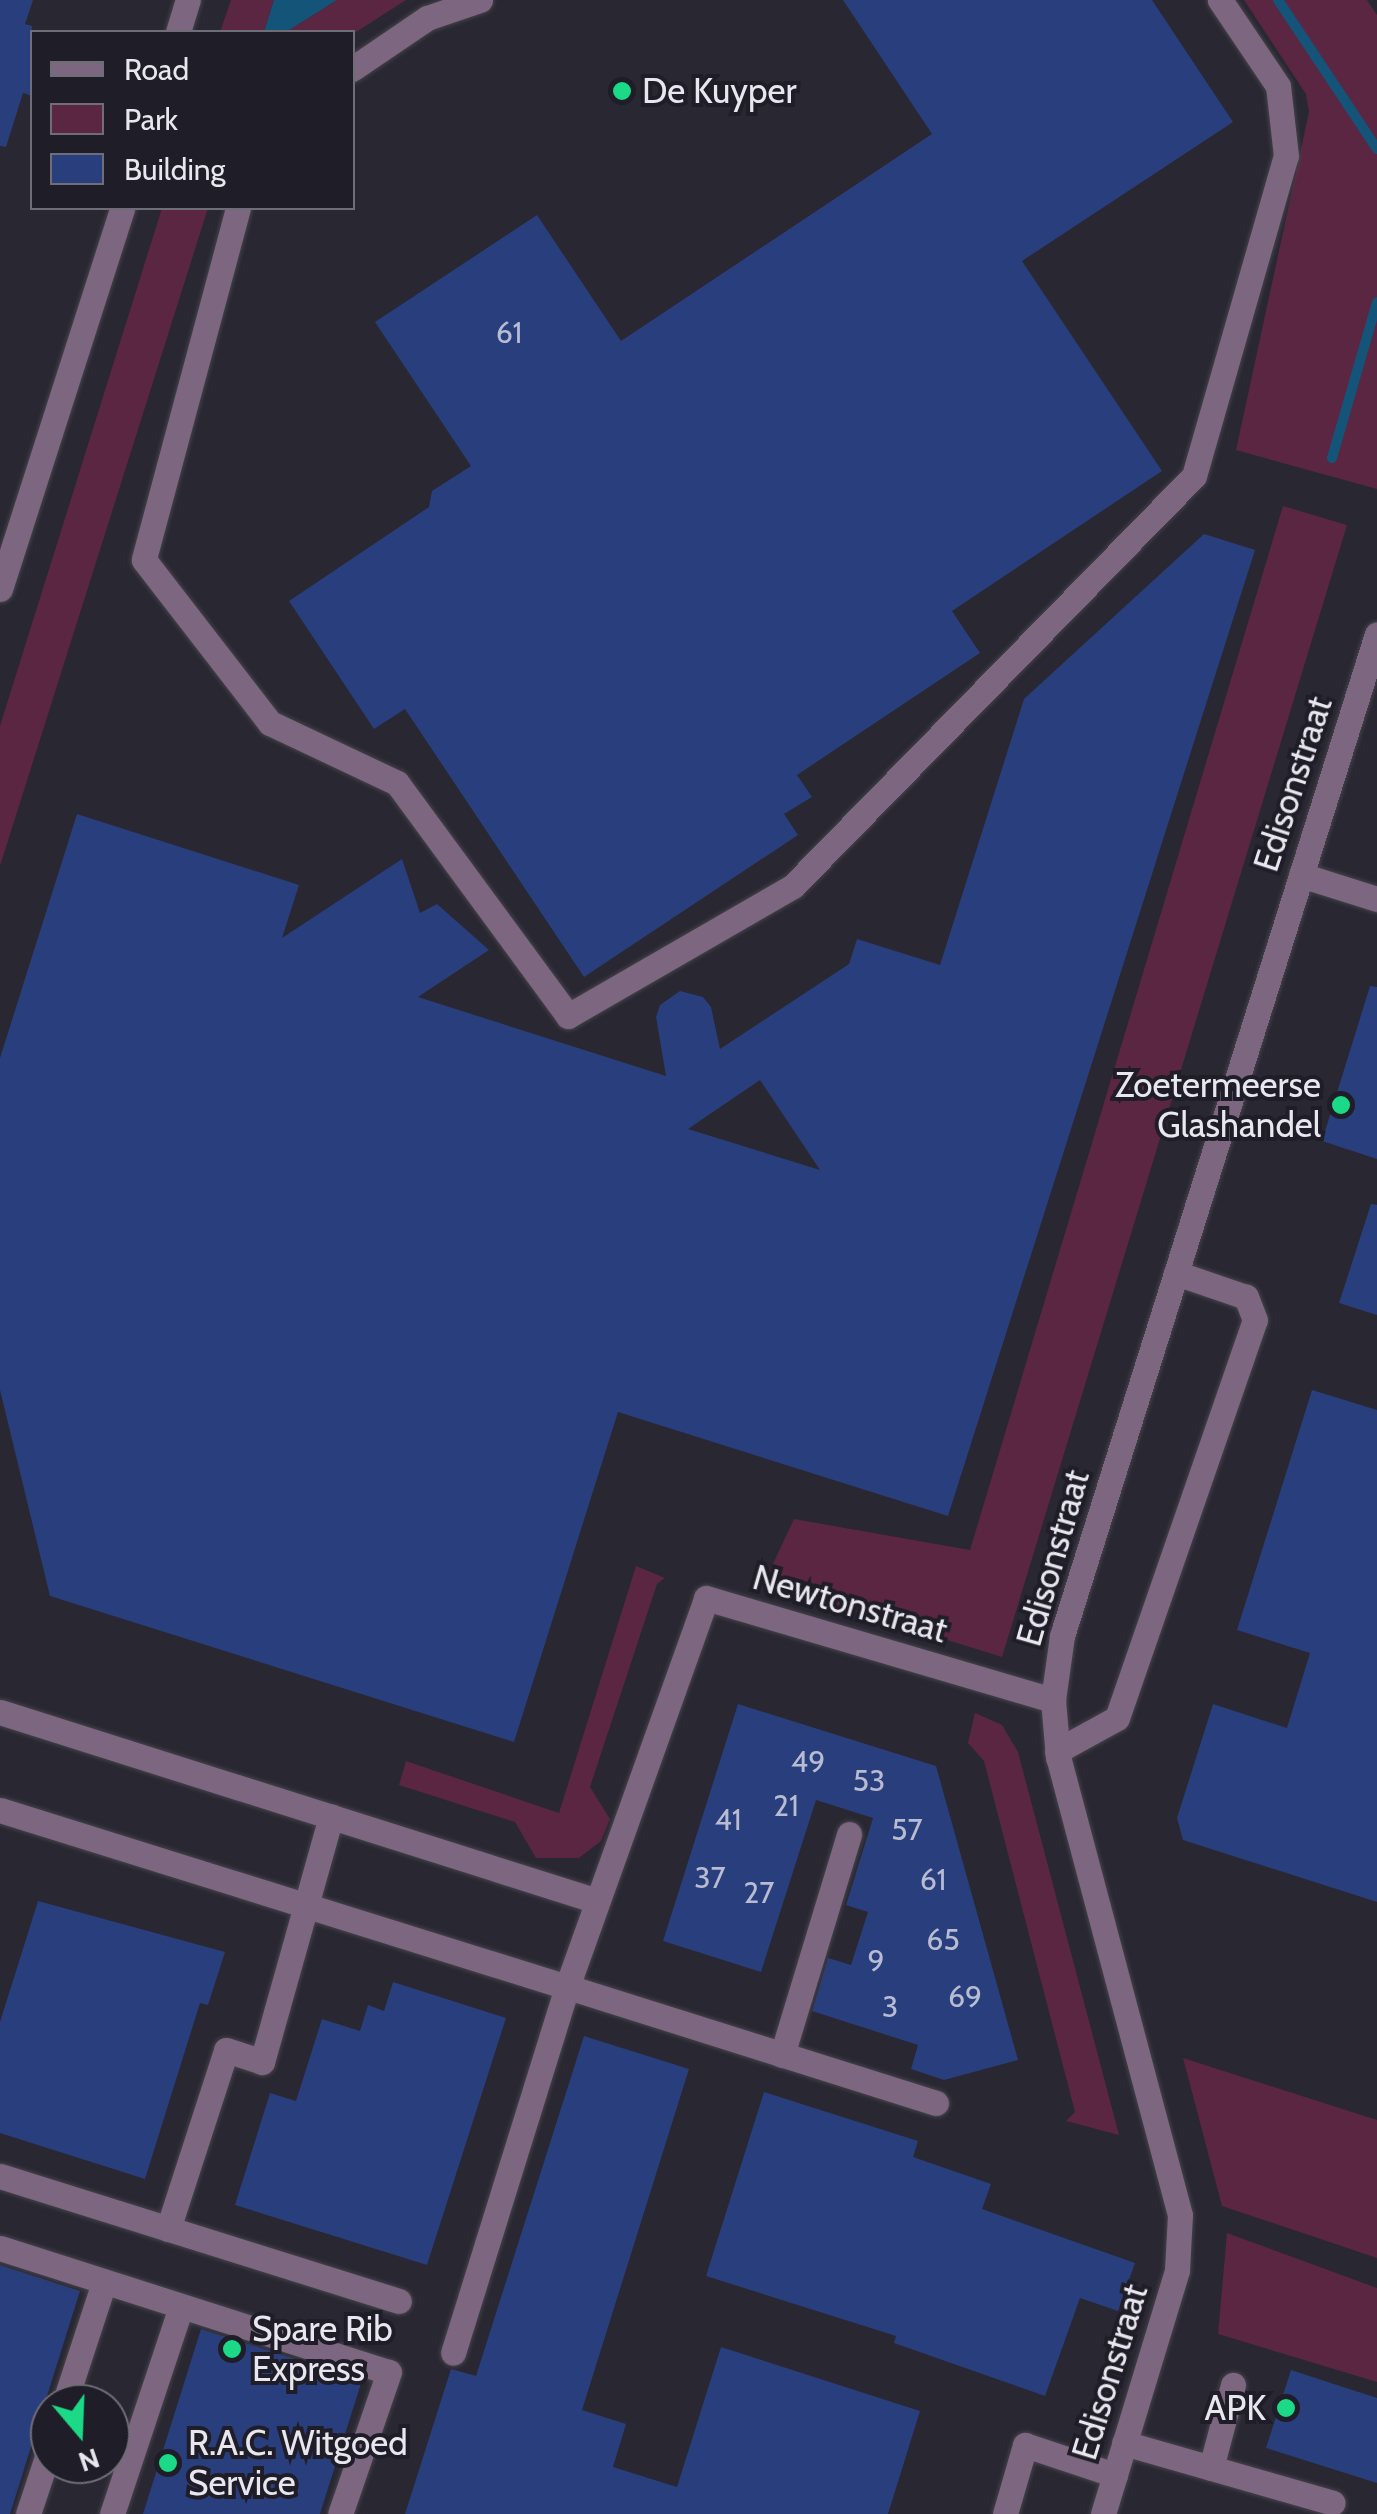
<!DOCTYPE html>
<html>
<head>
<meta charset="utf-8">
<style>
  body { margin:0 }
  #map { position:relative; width:1377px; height:2514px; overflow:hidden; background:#292731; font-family:Cabin,sans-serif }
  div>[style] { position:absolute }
  .green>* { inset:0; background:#5b2642 }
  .water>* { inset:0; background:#145479 }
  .stream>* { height:10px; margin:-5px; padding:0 5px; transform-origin:5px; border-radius:5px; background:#145479 }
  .building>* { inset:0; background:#293e7c }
  .roads { filter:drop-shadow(0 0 2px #44424b) drop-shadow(0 0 2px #44424b) }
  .minor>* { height:25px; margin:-12.5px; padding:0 12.5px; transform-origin:12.5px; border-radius:12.5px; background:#7d6680 }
  .dots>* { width:28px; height:28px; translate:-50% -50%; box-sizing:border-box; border:5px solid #1f1d27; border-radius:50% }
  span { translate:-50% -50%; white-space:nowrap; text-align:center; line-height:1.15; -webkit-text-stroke:8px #1f1d27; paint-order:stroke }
  .number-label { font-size:30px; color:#b8bcd2 }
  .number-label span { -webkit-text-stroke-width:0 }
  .poi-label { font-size:35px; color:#e8e6ee }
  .left { translate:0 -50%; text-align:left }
  .right { translate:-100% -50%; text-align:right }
  .street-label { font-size:35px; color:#e8e6ee }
  .legend { position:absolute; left:30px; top:30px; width:325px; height:180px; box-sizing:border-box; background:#1f1d27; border:2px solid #6f6d77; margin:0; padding:12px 18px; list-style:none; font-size:30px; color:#e8e6ee }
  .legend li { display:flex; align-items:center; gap:20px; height:50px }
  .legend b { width:50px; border:2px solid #6f6d77 }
  .north { position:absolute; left:30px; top:2384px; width:100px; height:100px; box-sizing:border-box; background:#1f1d27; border:2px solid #6f6d77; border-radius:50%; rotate:161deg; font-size:28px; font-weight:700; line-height:40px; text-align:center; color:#e8e6ee }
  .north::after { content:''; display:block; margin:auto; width:35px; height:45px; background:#1cd988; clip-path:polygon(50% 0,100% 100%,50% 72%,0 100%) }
</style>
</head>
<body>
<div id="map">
  <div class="green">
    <i style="clip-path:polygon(231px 0,274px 0,264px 32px,220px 32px)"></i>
    <i style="clip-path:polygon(337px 0,406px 0,353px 34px,286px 32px)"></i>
    <i style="clip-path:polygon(1244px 0,1367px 0,1377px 15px,1377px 489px,1236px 450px,1309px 112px,1306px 94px)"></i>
    <i style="clip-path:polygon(162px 208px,208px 208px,0 866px,0 726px)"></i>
    <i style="clip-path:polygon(1283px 506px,1347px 525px,1002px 1657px,764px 1583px,794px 1519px,970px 1550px)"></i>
    <i style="clip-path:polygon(636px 1566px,665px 1578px,657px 1584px,590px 1787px,610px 1819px,601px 1841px,579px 1858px,536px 1858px,515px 1822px,399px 1785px,406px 1761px,559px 1813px)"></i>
    <i style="clip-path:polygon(975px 1713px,1002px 1725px,1018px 1752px,1119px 2135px,1066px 2121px,1075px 2112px,984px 1761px,968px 1743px)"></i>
    <i style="clip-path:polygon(1183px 2058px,1377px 2120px,1377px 2258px,1222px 2206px)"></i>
    <i style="clip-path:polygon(1227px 2233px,1377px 2288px,1377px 2382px,1218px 2334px)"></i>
  </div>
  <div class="water">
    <i style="clip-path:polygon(274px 0,337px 0,286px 32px,264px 32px)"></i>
  </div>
  <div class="stream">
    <i style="left:1278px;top:0;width:179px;rotate:56.4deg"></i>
    <i style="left:1332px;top:458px;width:162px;rotate:-73.9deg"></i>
  </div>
  <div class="building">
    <i style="clip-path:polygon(0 0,33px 0,25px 24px,32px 26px,32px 96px,23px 93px,6px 147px,0 146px)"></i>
    <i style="clip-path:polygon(843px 0,1152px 0,1233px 122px,1022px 261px,1162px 471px,952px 611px,980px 653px,797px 775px,812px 797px,784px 814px,798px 835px,584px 977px,405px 709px,374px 729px,289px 601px,429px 507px,432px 491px,471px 466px,375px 322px,537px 215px,621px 341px,932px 134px)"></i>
    <i style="clip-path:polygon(evenodd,1204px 534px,1255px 550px,948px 1516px,618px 1412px,514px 1742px,50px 1596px,0 1390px,0 1058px,77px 814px,299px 885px,282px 938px,402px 859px,420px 913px,437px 904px,489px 950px,418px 997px,666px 1076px,656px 1017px,660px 1005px,680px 991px,703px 997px,711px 1007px,720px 1049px,849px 964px,857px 939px,940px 965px,1024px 699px,1204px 534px,760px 1080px,820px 1170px,688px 1129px,760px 1080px)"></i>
    <i style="clip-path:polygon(1370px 986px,1377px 987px,1377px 1159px,1322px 1141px)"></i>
    <i style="clip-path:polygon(1371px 1204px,1377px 1205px,1377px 1315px,1339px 1303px)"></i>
    <i style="clip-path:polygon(1312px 1390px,1377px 1410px,1377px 1902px,1183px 1840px,1177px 1818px,1213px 1704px,1287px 1728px,1310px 1653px,1237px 1630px)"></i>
    <i style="clip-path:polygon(738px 1704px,936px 1766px,1018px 2060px,944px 2080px,911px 2069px,918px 2045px,812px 2011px,828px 1958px,851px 1965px,868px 1912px,846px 1905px,873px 1818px,816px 1800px,761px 1972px,663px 1941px)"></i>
    <i style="clip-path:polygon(38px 1901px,225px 1952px,208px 2005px,200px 2003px,145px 2179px,0 2133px,0 2022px)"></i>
    <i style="clip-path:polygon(393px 1982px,506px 2018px,427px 2265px,235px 2205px,270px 2093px,296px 2101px,322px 2019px,360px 2031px,368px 2005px,384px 2011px)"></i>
    <i style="clip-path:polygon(584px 2036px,689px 2069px,582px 2410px,626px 2424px,613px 2467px,677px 2487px,721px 2347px,920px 2411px,888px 2514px,405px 2514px,451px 2369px,476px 2376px)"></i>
    <i style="clip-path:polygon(764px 2092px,918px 2141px,913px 2157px,991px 2184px,982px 2209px,1135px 2263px,1118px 2311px,1080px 2298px,1045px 2396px,894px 2343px,896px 2336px,706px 2276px)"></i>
    <i style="clip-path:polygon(0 2265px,80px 2291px,10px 2514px,0 2514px)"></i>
    <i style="clip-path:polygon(201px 2329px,362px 2380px,320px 2514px,143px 2514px)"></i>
    <i style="clip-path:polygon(1291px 2370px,1377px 2398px,1377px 2483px,1266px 2448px)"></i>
  </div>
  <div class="roads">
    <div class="minor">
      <i style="left:178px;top:32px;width:34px;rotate:-73deg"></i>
      <i style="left:352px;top:69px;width:91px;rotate:-34.2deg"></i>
      <i style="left:427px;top:18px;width:56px;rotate:-18.8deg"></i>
      <i style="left:238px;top:208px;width:364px;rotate:105deg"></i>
      <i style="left:144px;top:560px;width:206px;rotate:52.3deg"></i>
      <i style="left:270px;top:723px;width:140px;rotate:25.3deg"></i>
      <i style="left:397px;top:783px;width:289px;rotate:53.7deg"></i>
      <i style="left:568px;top:1016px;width:260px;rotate:-30deg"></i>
      <i style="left:793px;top:886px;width:573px;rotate:-45.64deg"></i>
      <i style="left:1194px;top:476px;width:333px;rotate:-74deg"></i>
      <i style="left:1286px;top:156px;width:70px;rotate:-96.5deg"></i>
      <i style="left:1278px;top:86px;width:104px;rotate:-124deg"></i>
      <i style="left:0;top:589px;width:400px;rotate:-72.2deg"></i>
      <i style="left:1301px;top:875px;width:80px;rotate:17.5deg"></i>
      <i style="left:0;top:1712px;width:623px;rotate:17.56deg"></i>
      <i style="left:1057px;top:1751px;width:68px;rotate:-28.8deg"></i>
      <i style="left:1117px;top:1718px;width:421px;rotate:-70.9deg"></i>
      <i style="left:1255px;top:1320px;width:25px;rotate:-111deg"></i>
      <i style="left:1246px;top:1297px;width:74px;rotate:-161.1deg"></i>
      <i style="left:0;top:1810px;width:594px;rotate:17.34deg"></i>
      <i style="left:567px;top:1987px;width:383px;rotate:107.3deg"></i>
      <i style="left:782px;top:2055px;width:231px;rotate:-73.1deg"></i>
      <i style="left:936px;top:2103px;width:387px;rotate:-162.5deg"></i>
      <i style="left:567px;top:1987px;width:413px;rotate:-70.3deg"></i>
      <i style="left:706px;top:1598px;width:362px;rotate:16.4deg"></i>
      <i style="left:0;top:2176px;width:418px;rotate:17.4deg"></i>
      <i style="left:168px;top:2229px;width:188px;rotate:-72deg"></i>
      <i style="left:226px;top:2050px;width:38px;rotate:18deg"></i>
      <i style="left:262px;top:2062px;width:255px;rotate:-74.3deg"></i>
      <i style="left:0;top:2248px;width:408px;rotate:17.7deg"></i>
      <i style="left:389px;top:2372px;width:150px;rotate:109deg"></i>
      <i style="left:64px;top:2404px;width:128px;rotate:-71.8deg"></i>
      <i style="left:1124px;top:2443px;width:217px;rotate:16deg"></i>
      <i style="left:1211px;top:2468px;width:86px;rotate:-75.2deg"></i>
      <i style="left:28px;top:2514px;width:70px;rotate:-71.6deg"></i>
      <i style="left:112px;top:2514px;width:219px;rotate:-71.6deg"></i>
      <i style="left:1005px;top:2514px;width:72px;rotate:-73.8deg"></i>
      <i style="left:1025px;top:2445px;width:95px;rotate:18.4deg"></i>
      <i style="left:1103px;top:2514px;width:255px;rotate:-73.1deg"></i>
      <i style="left:1177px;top:2270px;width:55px;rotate:-86.9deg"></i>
      <i style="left:1180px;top:2215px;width:473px;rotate:-104.9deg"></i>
      <i style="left:1058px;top:1758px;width:58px;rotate:-94.9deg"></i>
      <i style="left:1053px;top:1700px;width:65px;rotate:-82deg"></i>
      <i style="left:1062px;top:1636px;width:1050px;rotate:-72.55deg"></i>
    </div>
  </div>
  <div class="dots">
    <i style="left:622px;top:91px;background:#1cd988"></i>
    <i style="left:1341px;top:1105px;background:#1cd988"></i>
    <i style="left:232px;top:2349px;background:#1cd988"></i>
    <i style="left:1286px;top:2408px;background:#1cd988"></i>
    <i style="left:168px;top:2463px;background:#1cd988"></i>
  </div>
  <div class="number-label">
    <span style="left:509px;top:333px">61</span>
    <span style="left:808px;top:1762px">49</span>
    <span style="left:869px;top:1781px">53</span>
    <span style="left:786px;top:1806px">21</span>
    <span style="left:728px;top:1820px">41</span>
    <span style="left:907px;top:1830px">57</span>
    <span style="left:710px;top:1878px">37</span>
    <span style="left:933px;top:1880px">61</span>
    <span style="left:759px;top:1893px">27</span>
    <span style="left:943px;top:1940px">65</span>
    <span style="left:876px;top:1961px">9</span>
    <span style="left:965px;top:1997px">69</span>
    <span style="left:890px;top:2007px">3</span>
  </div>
  <div class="poi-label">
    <span class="left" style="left:642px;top:91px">De Kuyper</span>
    <span class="right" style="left:1321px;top:1105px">Zoetermeerse<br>Glashandel</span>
    <span class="left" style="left:252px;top:2349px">Spare Rib<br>Express</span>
    <span class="right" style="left:1266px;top:2408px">APK</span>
    <span class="left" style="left:188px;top:2463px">R.A.C. Witgoed<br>Service</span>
  </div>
  <div class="street-label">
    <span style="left:1293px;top:784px;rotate:-72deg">Edisonstraat</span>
    <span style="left:1053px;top:1558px;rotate:-74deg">Edisonstraat</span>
    <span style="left:850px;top:1604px;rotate:16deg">Newtonstraat</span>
    <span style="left:1110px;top:2372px;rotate:-73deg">Edisonstraat</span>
  </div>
  <ul class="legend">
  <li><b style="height:12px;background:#7d6680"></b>Road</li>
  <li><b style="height:28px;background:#5b2642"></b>Park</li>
  <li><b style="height:28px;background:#293e7c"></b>Building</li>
  </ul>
  <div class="north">N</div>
</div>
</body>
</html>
